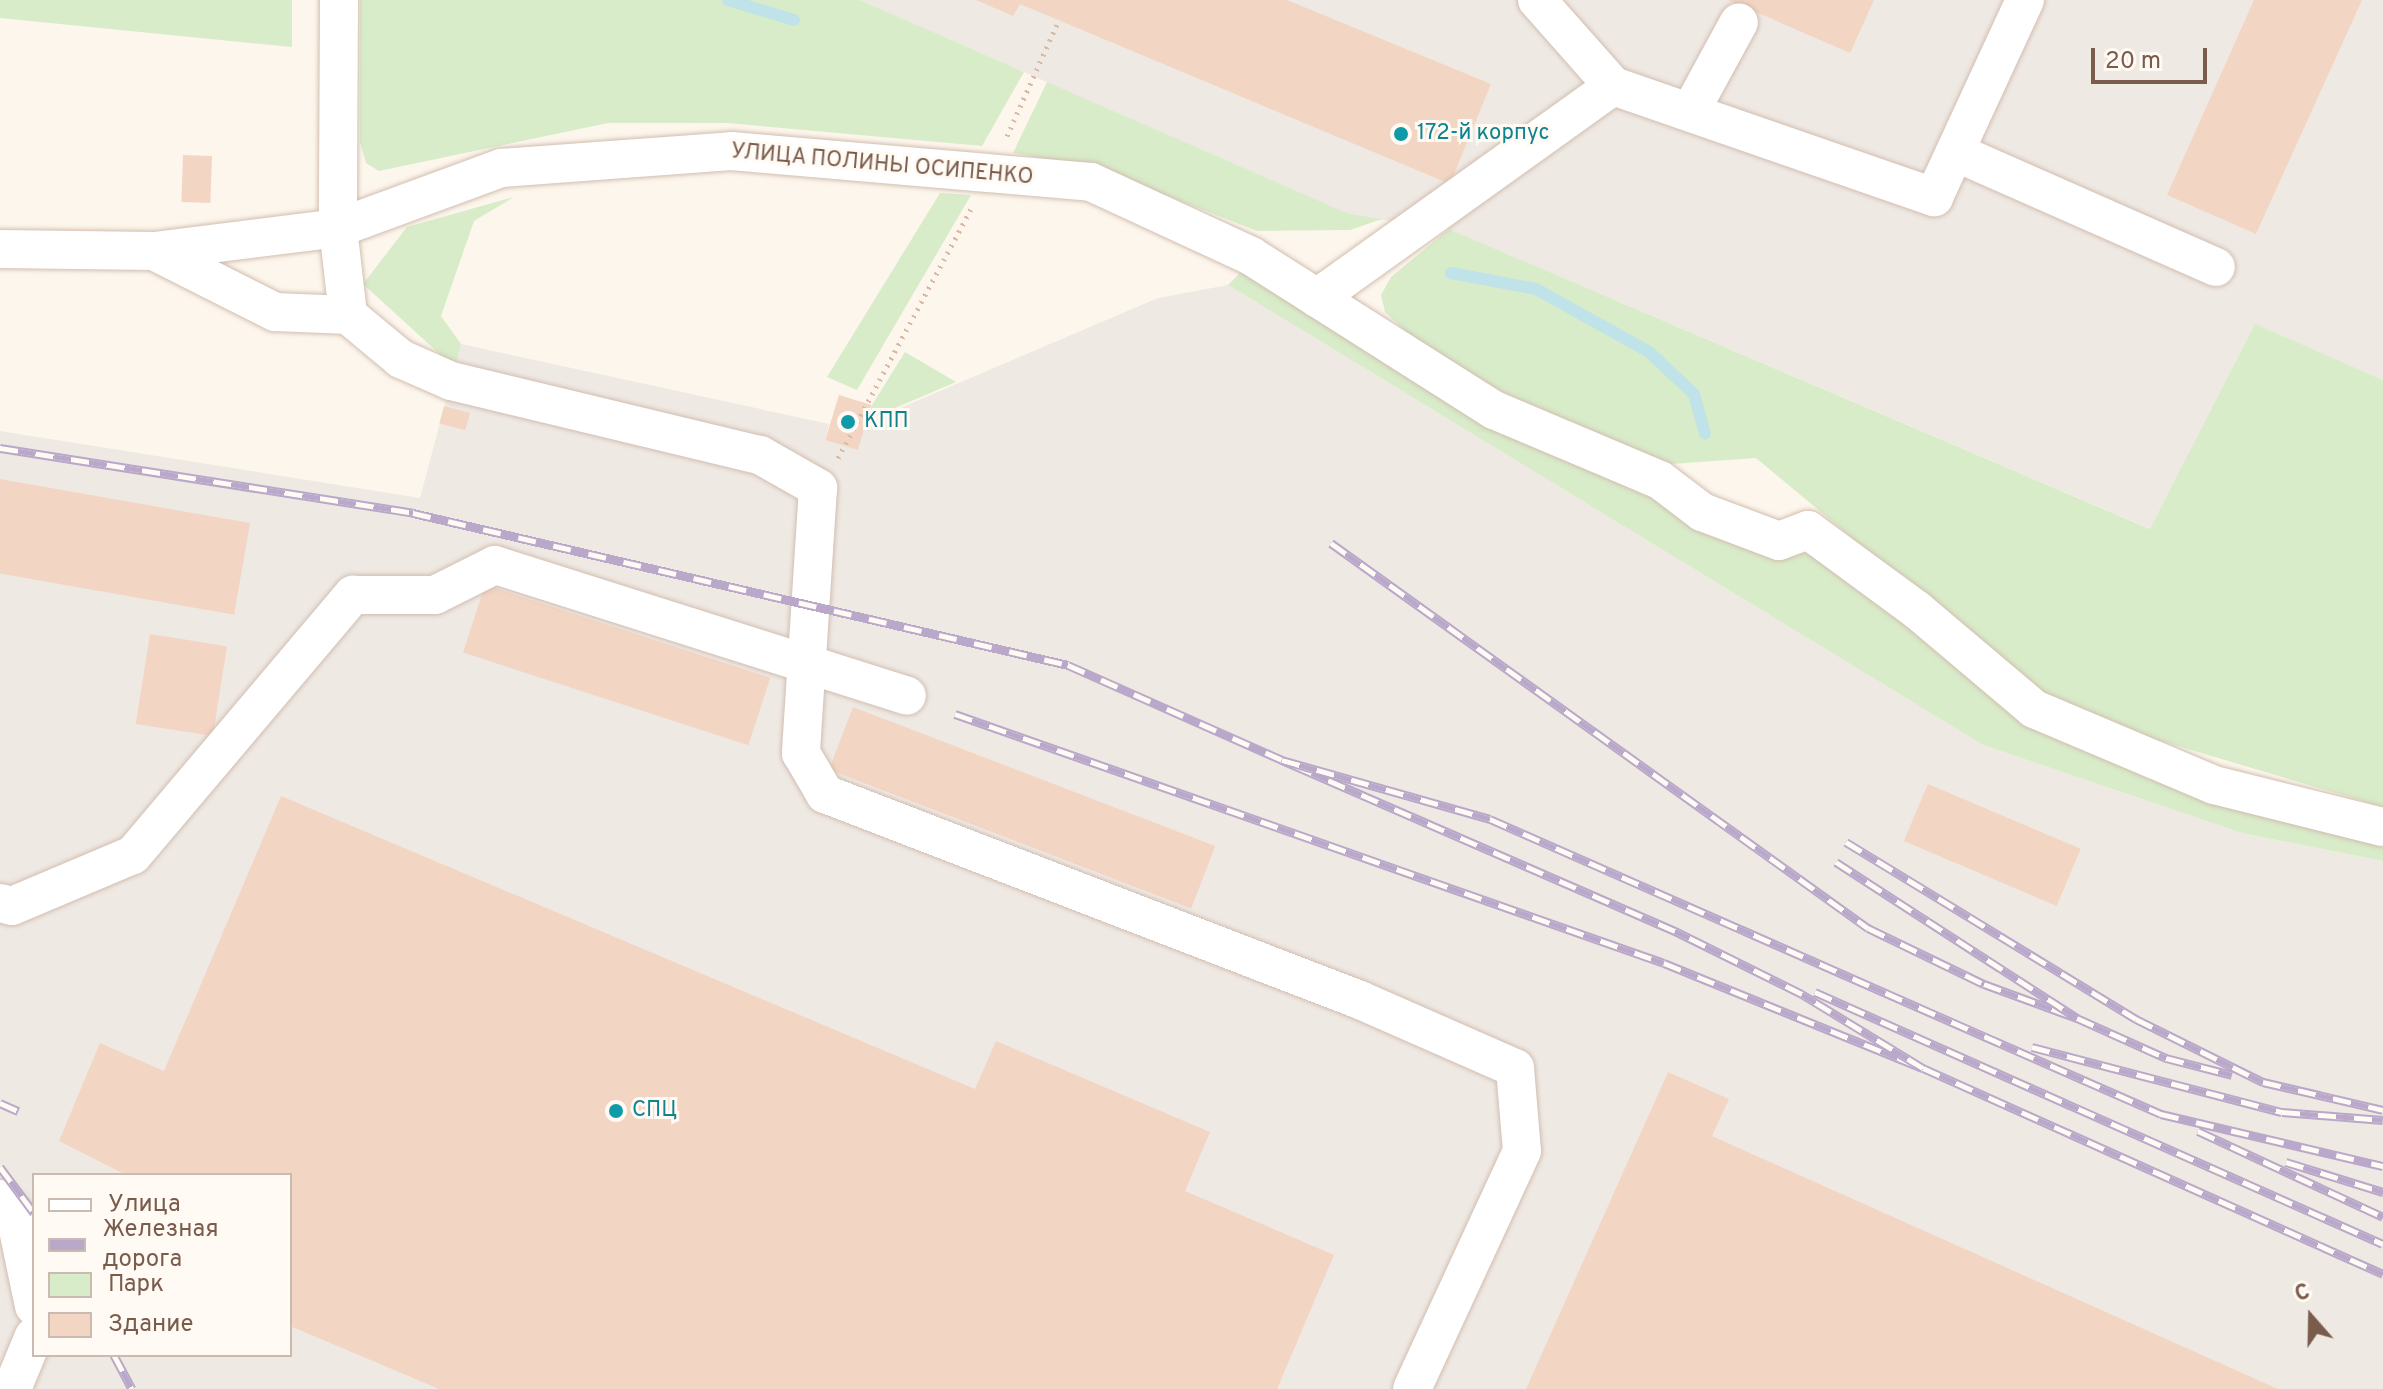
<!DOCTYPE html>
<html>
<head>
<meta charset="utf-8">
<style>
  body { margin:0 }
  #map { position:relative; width:2383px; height:1389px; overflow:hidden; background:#fdf6ec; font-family:Overpass,sans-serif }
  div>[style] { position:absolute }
  .industrial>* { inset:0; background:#efe9e4 }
  .green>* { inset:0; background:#d8ecc9 }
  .stream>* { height:12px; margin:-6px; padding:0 6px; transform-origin:6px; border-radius:6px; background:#bfe3e8 }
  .building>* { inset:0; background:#f3d5c3; transform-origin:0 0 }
  .path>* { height:5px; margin-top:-2.5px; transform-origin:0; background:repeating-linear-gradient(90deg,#d9b8a5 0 2px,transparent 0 8px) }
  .roads { filter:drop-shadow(0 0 2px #d1beb0) drop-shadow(0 0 2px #d1beb0) }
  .minor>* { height:38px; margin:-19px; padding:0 19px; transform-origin:19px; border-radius:19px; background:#fff }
  .rail>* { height:9px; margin-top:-4.5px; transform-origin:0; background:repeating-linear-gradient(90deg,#fffaf3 0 18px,#b9a8c9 0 36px); box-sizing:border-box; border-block:2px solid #b9a8c9 }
  .dots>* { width:22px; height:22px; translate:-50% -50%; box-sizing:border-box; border:4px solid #fffaf3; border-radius:50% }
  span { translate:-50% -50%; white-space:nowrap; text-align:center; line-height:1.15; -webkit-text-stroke:6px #fffaf3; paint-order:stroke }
  .culture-label { font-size:22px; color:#0d838f }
  .left { translate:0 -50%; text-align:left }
  .street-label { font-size:22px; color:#7a5c4d }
  .legend { position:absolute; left:32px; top:1173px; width:260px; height:184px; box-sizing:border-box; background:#fffaf3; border:2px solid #cabbb1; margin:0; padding:10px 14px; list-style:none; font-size:24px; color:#7a5c4d }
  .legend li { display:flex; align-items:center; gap:16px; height:40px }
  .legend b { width:40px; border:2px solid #cabbb1 }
  .north { position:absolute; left:2271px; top:1277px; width:80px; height:80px; -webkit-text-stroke:6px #fffaf3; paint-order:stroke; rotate:340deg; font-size:22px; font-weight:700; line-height:32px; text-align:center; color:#7a5c4d }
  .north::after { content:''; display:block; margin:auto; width:28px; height:36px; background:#7a5c4d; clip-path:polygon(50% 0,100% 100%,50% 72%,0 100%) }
  .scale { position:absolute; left:2091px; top:48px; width:116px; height:36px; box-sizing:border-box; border:4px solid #7a5c4d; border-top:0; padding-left:10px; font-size:24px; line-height:28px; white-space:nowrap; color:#7a5c4d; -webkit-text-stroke:6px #fffaf3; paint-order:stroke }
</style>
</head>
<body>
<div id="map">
  <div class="industrial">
    <i style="clip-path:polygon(860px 0,2383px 0,2383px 380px,2255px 325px,2151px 529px,1449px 229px,1349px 215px)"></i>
    <i style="clip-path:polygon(evenodd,1228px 285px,1983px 745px,2242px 833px,2383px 861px,2383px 1389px,0 1389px,0 431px,420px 498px,461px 344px,829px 424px,825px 440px,1158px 298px,1228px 285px,34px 1175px,290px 1175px,290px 1355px,34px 1355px,34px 1175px)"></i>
  </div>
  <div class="green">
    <i style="clip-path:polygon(0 0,292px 0,292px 47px,0 18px)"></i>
    <i style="clip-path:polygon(360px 0,860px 0,1024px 72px,982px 146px,727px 123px,608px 123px,379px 171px,366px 163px,360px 142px)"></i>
    <i style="clip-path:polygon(1047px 82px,1349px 214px,1382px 219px,1350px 230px,1257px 231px,1094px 167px,1013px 153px)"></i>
    <i style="clip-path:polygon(940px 193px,971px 195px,857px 390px,827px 377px)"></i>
    <i style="clip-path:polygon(514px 197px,474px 221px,441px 316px,461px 344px,455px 368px,363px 284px,407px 227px)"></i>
    <i style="clip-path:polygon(1449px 229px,2150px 529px,2255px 324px,2383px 380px,2383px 807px,2134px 733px,2043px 697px,1756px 458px,1671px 464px,1504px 393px,1418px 343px,1385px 312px,1381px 295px,1391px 277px)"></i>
    <i style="clip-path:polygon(1244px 269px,1479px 417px,1754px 547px,1816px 555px,1918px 629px,2021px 723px,2383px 844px,2383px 861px,2242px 833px,1983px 745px,1228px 285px)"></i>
    <i style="clip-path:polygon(905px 352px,956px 382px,867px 420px,872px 405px)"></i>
  </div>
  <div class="stream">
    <i style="left:728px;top:0;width:69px;rotate:16.9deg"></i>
    <i style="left:1451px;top:273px;width:86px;rotate:10.7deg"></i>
    <i style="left:1536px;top:289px;width:129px;rotate:29.1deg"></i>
    <i style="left:1649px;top:352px;width:62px;rotate:43deg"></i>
    <i style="left:1694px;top:394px;width:41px;rotate:74.6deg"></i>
  </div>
  <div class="building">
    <i style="clip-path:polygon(976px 0,1287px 0,1491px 84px,1450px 184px,1020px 4px,1013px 16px)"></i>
    <i style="clip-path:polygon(1728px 0,1874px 0,1850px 53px)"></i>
    <i style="clip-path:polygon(2254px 0,2362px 0,2256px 234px,2167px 195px)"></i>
    <i style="left:183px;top:155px;width:29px;height:47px;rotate:2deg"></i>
    <i style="left:839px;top:395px;width:34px;height:47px;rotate:17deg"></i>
    <i style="left:444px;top:406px;width:27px;height:18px;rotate:15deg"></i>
    <i style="left:0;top:479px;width:254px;height:93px;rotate:10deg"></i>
    <i style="left:485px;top:585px;width:300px;height:71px;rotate:18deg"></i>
    <i style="left:150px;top:634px;width:78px;height:91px;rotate:9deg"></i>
    <i style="left:853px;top:707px;width:388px;height:67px;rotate:21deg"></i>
    <i style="left:1928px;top:784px;width:166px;height:62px;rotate:23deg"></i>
    <i style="clip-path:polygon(281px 796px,975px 1089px,996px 1041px,1210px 1132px,1185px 1191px,1334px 1255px,1277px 1389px,439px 1389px,290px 1326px,290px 1175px,126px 1175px,59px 1141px,100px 1043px,164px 1071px)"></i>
    <i style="clip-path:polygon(1668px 1072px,1729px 1099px,1712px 1136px,2278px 1389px,1526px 1389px)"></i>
  </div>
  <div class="path">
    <i style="left:1007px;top:136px;width:127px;rotate:-65.9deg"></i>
    <i style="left:838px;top:458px;width:282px;rotate:-61.9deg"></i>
  </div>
  <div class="roads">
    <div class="minor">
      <i style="left:339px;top:0;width:228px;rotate:90.3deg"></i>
      <i style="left:338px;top:228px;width:88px;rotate:83.4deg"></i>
      <i style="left:1537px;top:0;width:115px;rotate:48.5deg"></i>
      <i style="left:1690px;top:112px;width:102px;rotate:-61.4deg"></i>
      <i style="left:1955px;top:152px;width:285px;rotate:23.8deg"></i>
      <i style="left:0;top:249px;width:154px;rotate:0.7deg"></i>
      <i style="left:154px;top:251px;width:185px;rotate:-7.1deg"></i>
      <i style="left:338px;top:228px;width:174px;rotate:-20.2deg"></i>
      <i style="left:501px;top:168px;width:231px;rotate:-4.2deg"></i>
      <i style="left:731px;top:151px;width:361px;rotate:4.9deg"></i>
      <i style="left:1091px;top:182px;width:176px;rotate:24.8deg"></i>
      <i style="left:1251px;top:256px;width:288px;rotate:32.4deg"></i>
      <i style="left:1494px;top:410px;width:180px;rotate:22.9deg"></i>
      <i style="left:1660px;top:480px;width:53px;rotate:37.3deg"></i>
      <i style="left:1702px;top:512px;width:82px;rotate:20.6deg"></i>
      <i style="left:1779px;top:541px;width:31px;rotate:-21deg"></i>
      <i style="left:1808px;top:530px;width:135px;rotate:36.3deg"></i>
      <i style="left:1917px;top:610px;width:153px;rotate:40.2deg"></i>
      <i style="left:2034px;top:709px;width:195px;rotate:22.9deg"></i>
      <i style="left:2214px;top:785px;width:174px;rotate:14deg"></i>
      <i style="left:154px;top:251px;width:136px;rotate:26.8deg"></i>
      <i style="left:275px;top:312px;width:73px;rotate:2.4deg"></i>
      <i style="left:348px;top:315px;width:69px;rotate:39.7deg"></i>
      <i style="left:401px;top:359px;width:55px;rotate:23.7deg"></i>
      <i style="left:451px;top:381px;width:318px;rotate:13.5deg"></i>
      <i style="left:760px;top:455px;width:67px;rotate:29.6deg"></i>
      <i style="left:818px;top:488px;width:266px;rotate:93.7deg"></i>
      <i style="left:801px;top:753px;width:48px;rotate:59.7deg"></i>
      <i style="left:825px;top:794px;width:573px;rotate:21.06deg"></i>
      <i style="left:1360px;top:1000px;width:169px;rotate:23.7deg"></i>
      <i style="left:1515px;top:1068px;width:83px;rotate:85.2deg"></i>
      <i style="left:1522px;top:1151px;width:262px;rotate:114.8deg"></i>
      <i style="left:1317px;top:298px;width:364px;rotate:-35.6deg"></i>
      <i style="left:1613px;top:86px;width:340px;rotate:19.1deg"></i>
      <i style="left:1934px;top:197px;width:217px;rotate:-65.2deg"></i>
      <i style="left:0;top:903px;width:12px;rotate:14deg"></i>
      <i style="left:12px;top:906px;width:131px;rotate:-22.9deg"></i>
      <i style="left:133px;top:855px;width:341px;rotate:-49.8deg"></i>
      <i style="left:353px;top:595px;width:82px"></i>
      <i style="left:435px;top:595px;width:67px;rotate:-26.6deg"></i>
      <i style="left:495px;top:565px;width:432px;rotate:17.6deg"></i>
      <i style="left:0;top:1199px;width:22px;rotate:47deg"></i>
      <i style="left:15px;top:1215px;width:93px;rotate:78.2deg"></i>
      <i style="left:12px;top:1389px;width:57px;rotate:-67.5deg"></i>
    </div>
  </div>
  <div class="rail">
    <i style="left:0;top:448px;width:418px;rotate:8.9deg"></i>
    <i style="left:413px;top:513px;width:672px;rotate:13.06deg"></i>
    <i style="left:1068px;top:665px;width:234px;rotate:23.9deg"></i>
    <i style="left:1331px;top:543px;width:661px;rotate:35.64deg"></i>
    <i style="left:1868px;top:928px;width:129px;rotate:25.8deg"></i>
    <i style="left:1984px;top:984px;width:99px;rotate:20.1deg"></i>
    <i style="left:955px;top:714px;width:751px;rotate:19.35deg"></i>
    <i style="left:1664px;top:963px;width:279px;rotate:22.1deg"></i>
    <i style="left:1923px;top:1068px;width:142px;rotate:-148.6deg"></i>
    <i style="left:1802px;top:994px;width:142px;rotate:-153.6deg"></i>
    <i style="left:1675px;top:931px;width:429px;rotate:-156.5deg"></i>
    <i style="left:1282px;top:760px;width:216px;rotate:15.8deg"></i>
    <i style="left:1490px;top:819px;width:733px;rotate:23.73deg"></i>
    <i style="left:2161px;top:1114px;width:228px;rotate:13.2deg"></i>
    <i style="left:1846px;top:842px;width:340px;rotate:31.4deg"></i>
    <i style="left:2136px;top:1019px;width:142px;rotate:26.4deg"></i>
    <i style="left:2263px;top:1082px;width:123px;rotate:13.1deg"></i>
    <i style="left:1836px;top:862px;width:287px;rotate:32.9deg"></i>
    <i style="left:2077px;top:1018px;width:98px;rotate:24.2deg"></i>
    <i style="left:2166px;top:1058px;width:68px;rotate:14.4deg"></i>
    <i style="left:1815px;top:992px;width:621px;rotate:23.93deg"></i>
    <i style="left:2032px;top:1047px;width:258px;rotate:14.6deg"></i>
    <i style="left:2282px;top:1112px;width:101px;rotate:4.5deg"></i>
    <i style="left:1923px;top:1068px;width:504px;rotate:24.12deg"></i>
    <i style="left:0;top:1103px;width:20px;rotate:24deg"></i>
    <i style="left:2198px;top:1131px;width:204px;rotate:24.9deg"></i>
    <i style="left:2286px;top:1162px;width:102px;rotate:17.2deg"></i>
    <i style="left:0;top:1167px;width:57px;rotate:53.5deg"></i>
    <i style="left:114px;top:1355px;width:38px;rotate:62deg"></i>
  </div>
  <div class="dots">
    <i style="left:1401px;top:134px;background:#0f9aa8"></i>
    <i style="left:848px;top:422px;background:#0f9aa8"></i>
    <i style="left:616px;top:1111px;background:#0f9aa8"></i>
  </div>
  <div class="culture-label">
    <span class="left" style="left:1417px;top:134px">172-й корпус</span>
    <span class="left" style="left:864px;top:422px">КПП</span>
    <span class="left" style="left:632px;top:1111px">СПЦ</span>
  </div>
  <div class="street-label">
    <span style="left:882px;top:165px;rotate:5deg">УЛИЦА ПОЛИНЫ ОСИПЕНКО</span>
  </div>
  <ul class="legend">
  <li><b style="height:10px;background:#fff"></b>Улица</li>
  <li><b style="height:10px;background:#b9a8c9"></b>Железная дорога</li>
  <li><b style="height:22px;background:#d8ecc9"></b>Парк</li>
  <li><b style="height:22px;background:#f3d5c3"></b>Здание</li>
  </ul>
  <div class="north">С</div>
  <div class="scale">20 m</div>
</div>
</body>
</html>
